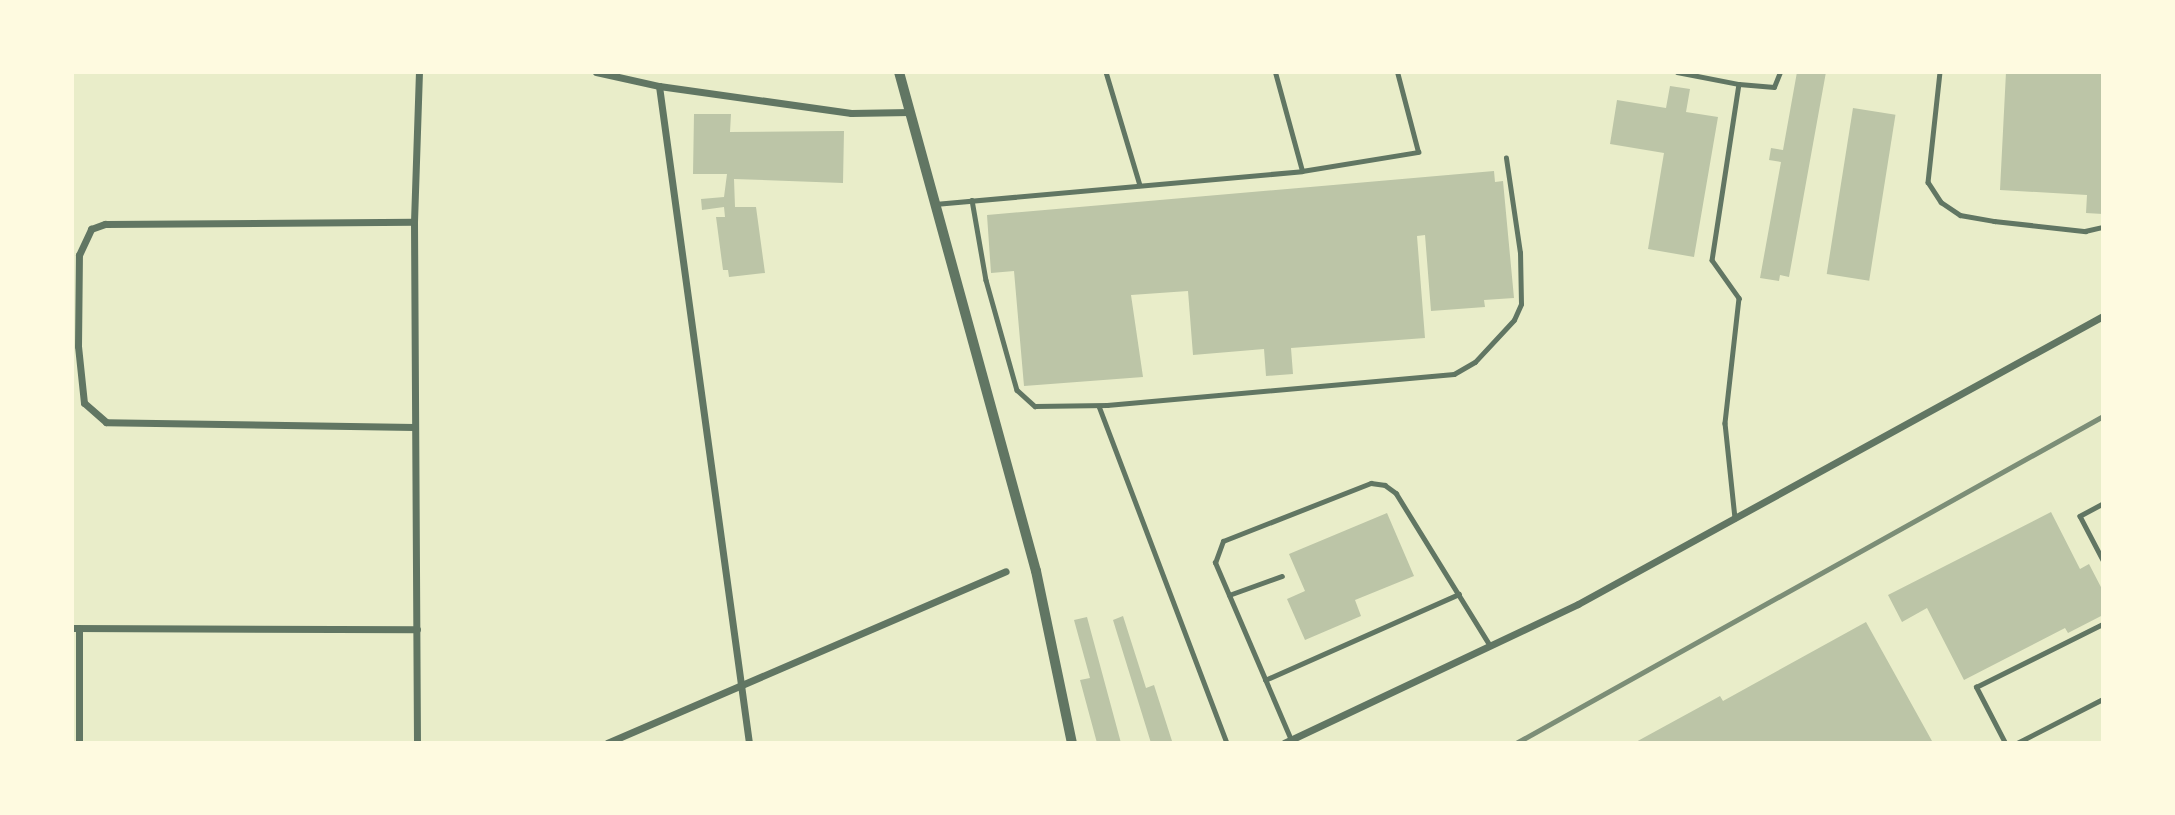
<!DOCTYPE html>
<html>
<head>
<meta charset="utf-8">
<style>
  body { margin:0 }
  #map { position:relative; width:2175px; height:815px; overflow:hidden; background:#e9edc9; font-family:"Archivo Narrow",sans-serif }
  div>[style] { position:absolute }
  .building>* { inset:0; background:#bcc5a7; transform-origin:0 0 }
  .service>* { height:4.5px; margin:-2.25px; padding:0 2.25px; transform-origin:2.25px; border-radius:2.25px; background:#617663 }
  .minor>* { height:7px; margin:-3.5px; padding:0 3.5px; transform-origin:3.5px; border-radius:3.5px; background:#617663 }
  .tertiary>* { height:10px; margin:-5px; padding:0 5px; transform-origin:5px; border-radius:5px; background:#617663 }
  .rail>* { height:5px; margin:-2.5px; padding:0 2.5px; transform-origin:2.5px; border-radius:2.5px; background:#7c8e77 }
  span { translate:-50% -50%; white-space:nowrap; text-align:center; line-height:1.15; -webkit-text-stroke:5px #fefae0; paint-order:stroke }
  .frame { position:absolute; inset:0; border:74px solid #fefae0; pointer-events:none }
</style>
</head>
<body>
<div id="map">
  <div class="building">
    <i style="clip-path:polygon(1797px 72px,1826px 72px,1789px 277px,1780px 275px,1779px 281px,1760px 278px,1781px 162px,1769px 160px,1771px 148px,1783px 150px)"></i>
    <i style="clip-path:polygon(2006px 72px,2103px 72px,2103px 214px,2086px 213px,2087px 195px,2000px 190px)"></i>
    <i style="clip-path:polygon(1670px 86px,1690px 89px,1686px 112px,1718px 117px,1694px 257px,1648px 249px,1664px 153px,1610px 144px,1617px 100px,1666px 108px)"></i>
    <i style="left:1853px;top:108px;width:43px;height:168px;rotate:9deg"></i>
    <i style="clip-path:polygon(694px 114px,731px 114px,730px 132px,844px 131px,843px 183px,734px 179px,735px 207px,756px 207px,765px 273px,729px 277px,728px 270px,723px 270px,716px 217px,725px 217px,724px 207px,702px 210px,701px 199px,724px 197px,727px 174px,693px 174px)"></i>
    <i style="clip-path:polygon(1494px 171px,1495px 182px,1503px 181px,1514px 298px,1484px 300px,1485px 307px,1431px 311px,1425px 235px,1417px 236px,1425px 338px,1291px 348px,1293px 374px,1266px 376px,1264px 349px,1193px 355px,1188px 291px,1131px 295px,1143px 377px,1024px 386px,1014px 271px,991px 273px,987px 215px)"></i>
    <i style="clip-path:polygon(2051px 512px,2080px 569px,2089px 564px,2103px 591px,2103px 615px,2068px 633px,2065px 628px,1964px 680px,1927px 608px,1902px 622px,1888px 595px)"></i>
    <i style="clip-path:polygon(1387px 513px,1414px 576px,1355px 600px,1361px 616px,1305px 640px,1287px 599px,1305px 591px,1289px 554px)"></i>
    <i style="clip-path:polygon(1123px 616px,1146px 688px,1154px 685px,1172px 741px,1151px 743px,1113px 620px)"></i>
    <i style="clip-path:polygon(1087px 617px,1121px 743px,1097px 743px,1080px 680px,1090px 678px,1074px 620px)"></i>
    <i style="clip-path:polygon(1866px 622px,1932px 741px,1927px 743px,1634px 743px,1720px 696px,1723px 701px)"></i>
  </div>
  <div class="service">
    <i style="left:1106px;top:72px;width:118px;rotate:73.3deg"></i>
    <i style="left:1677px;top:72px;width:63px;rotate:11deg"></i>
    <i style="left:1739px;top:84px;width:178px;rotate:98.7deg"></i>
    <i style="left:1712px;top:260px;width:47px;rotate:54.6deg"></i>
    <i style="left:1739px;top:298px;width:126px;rotate:96.4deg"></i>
    <i style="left:1725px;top:423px;width:96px;rotate:84deg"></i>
    <i style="left:1940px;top:72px;width:111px;rotate:96.2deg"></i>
    <i style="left:1928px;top:182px;width:24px;rotate:57deg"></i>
    <i style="left:1941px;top:202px;width:23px;rotate:34deg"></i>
    <i style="left:1960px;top:215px;width:35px;rotate:10deg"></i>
    <i style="left:1994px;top:221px;width:92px;rotate:6.3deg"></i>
    <i style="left:2085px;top:231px;width:18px;rotate:-13deg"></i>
    <i style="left:1739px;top:84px;width:35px;rotate:5deg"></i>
    <i style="left:1774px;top:87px;width:16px;rotate:-68deg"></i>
    <i style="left:1302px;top:171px;width:118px;rotate:-9.3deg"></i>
    <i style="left:1418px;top:152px;width:83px;rotate:-104.7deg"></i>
    <i style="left:972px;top:200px;width:81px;rotate:80.1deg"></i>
    <i style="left:986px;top:280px;width:114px;rotate:74.3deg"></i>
    <i style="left:1017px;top:390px;width:24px;rotate:42deg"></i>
    <i style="left:1035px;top:406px;width:72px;rotate:-0.8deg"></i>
    <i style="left:1107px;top:405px;width:348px;rotate:-5.1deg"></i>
    <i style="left:1454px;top:374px;width:24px;rotate:-30deg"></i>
    <i style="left:1475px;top:362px;width:57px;rotate:-47.1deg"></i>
    <i style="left:1514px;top:320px;width:17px;rotate:-66deg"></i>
    <i style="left:1521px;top:304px;width:51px;rotate:-91.1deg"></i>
    <i style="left:1520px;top:253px;width:96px;rotate:-98.4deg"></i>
    <i style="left:935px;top:204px;width:368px;rotate:-5.1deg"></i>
    <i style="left:1302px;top:171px;width:103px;rotate:-105.3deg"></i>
    <i style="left:1099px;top:406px;width:360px;rotate:69.2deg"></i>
    <i style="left:2103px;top:504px;width:26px;rotate:152deg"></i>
    <i style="left:2080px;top:516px;width:50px;rotate:62.4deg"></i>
    <i style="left:1229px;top:595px;width:56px;rotate:-19.7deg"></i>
    <i style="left:1265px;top:680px;width:212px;rotate:-23.9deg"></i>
    <i style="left:1291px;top:740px;width:193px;rotate:-113.2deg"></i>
    <i style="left:1215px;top:563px;width:23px;rotate:-70deg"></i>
    <i style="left:1223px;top:541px;width:159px;rotate:-21.4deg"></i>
    <i style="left:1371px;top:483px;width:14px;rotate:8deg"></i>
    <i style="left:1385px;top:485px;width:14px;rotate:36deg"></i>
    <i style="left:1396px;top:493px;width:179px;rotate:58.3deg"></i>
    <i style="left:2005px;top:743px;width:63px;rotate:-117.4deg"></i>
    <i style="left:1976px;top:687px;width:142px;rotate:-26.4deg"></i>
    <i style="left:2017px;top:743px;width:97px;rotate:-27.1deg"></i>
  </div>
  <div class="minor">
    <i style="left:596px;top:72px;width:65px;rotate:12.5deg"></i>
    <i style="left:659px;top:86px;width:194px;rotate:8deg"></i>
    <i style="left:851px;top:113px;width:59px;rotate:-1deg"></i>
    <i style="left:659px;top:86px;width:663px;rotate:82.2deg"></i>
    <i style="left:414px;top:427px;width:308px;rotate:-179.1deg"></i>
    <i style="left:106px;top:422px;width:29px;rotate:-139deg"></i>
    <i style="left:84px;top:403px;width:57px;rotate:-96deg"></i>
    <i style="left:78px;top:346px;width:91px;rotate:-89.4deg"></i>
    <i style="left:79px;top:255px;width:29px;rotate:-65deg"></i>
    <i style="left:91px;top:229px;width:15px;rotate:-20deg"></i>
    <i style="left:105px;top:224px;width:309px;rotate:-0.4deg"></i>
    <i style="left:72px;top:628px;width:345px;rotate:0.2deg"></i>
    <i style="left:79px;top:743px;width:114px;rotate:-90deg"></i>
    <i style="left:417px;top:743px;width:521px;rotate:-90.33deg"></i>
    <i style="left:414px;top:222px;width:150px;rotate:-88.1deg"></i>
    <i style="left:607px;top:743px;width:434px;rotate:-23.3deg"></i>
    <i style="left:1284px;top:743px;width:325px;rotate:-25.3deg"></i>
    <i style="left:1578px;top:604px;width:599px;rotate:-28.75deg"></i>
  </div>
  <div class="tertiary">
    <i style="left:899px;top:72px;width:517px;rotate:74.65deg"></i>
    <i style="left:1036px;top:571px;width:176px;rotate:78.2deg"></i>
  </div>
  <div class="rail">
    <i style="left:1516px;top:743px;width:672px;rotate:-29.12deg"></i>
  </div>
  <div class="frame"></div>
</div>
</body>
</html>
